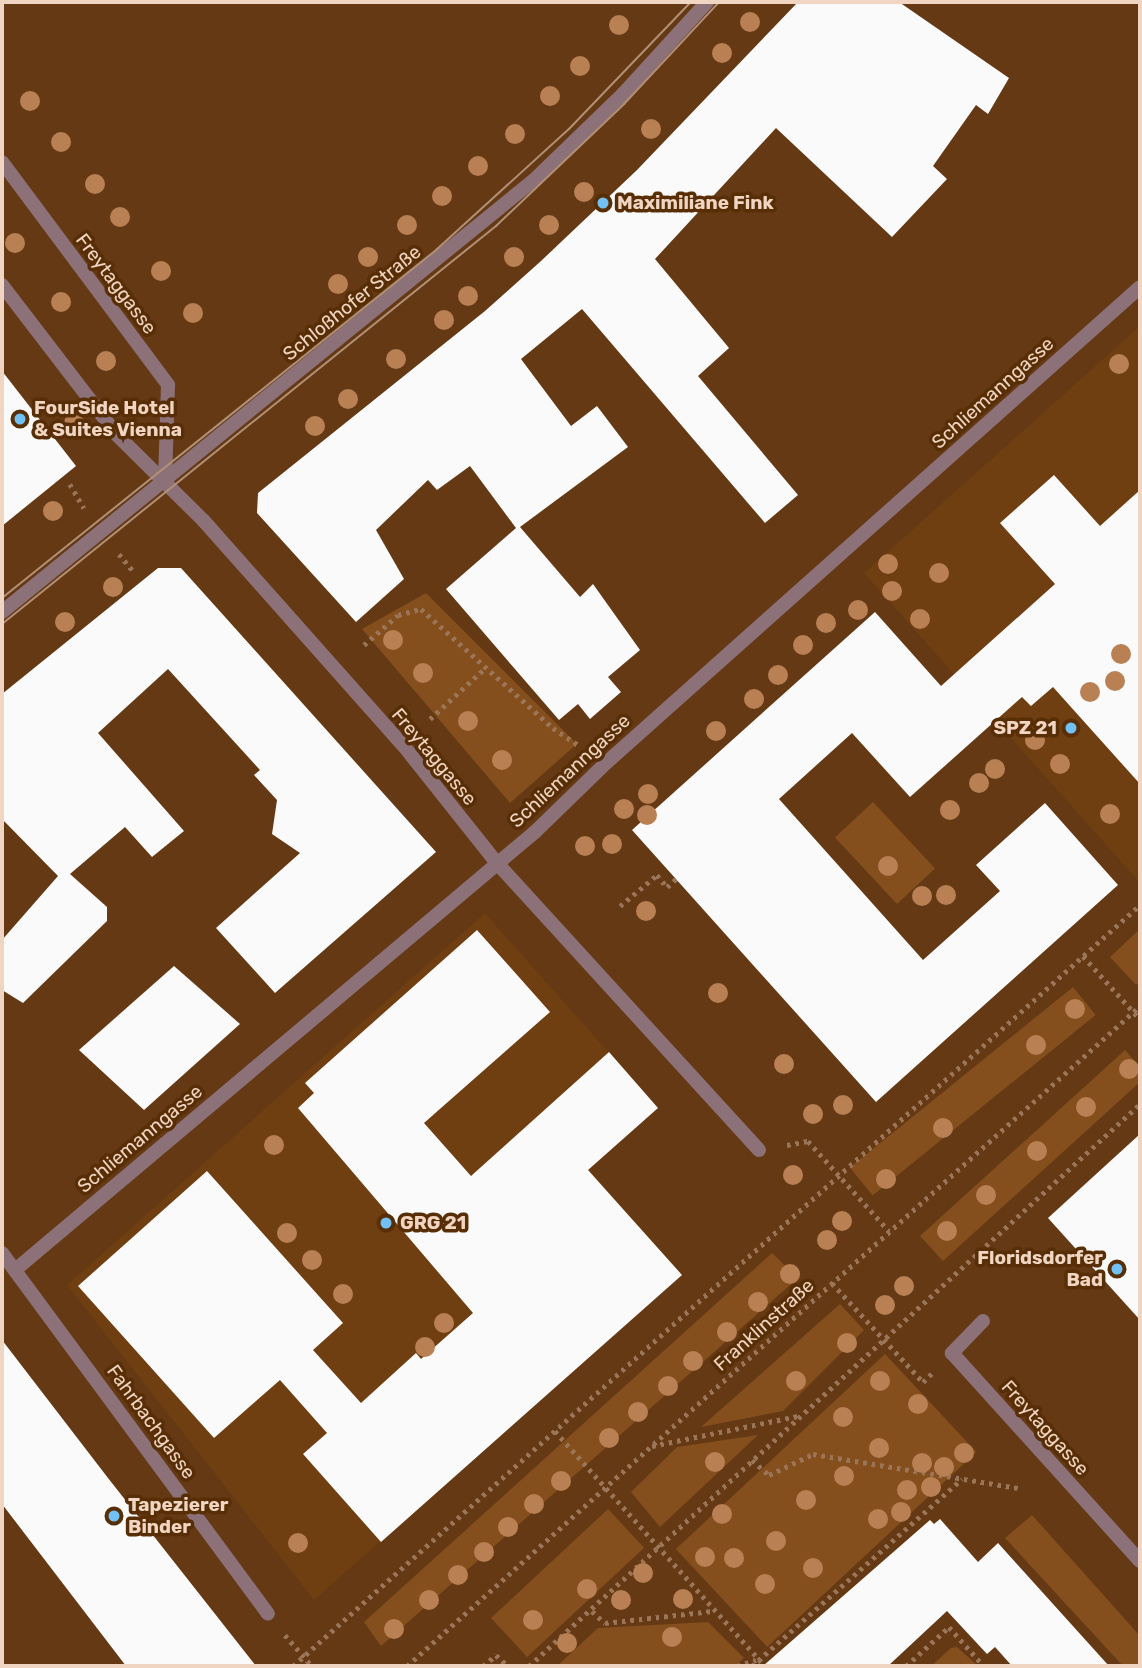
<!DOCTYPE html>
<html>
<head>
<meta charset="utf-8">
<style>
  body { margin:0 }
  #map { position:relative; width:1142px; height:1668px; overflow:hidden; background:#643914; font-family:Rubik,sans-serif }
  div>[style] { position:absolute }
  .built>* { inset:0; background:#6f3e11 }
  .green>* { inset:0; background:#854e1d; transform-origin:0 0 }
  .building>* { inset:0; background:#fafafa }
  .path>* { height:4.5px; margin-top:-2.25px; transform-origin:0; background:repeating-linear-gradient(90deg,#9a7557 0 3.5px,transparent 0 8.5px) }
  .service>* { height:14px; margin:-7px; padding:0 7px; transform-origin:7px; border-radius:7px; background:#8c7179 }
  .minor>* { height:14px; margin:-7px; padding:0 7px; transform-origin:7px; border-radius:7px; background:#8c7179 }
  .tram>* { height:2px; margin:-1px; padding:0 1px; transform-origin:1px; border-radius:1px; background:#b29075 }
  .trees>* { width:20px; height:20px; margin:-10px; border-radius:50%; background:#b98054 }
  .dots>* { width:19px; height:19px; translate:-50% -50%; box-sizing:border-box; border:4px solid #582e06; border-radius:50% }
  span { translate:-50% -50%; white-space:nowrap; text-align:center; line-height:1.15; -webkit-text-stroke:7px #582e06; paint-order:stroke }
  .poi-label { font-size:19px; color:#f0d5c2; font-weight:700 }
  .left { translate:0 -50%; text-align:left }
  .right { translate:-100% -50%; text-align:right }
  .street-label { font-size:19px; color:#f0d5c2 }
  .frame { position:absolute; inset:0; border:4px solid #f0d5c2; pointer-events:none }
</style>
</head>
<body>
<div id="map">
  <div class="built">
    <i style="clip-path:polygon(1140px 326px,1140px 883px,864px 573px)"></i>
    <i style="clip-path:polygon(485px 913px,658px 1108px,589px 1170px,682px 1275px,314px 1600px,67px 1285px)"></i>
  </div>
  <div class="green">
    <i style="clip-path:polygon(426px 593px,577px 744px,510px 803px,362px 629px)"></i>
    <i style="left:873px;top:802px;width:91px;height:52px;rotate:47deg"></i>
    <i style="clip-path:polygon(1140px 929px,1140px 982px,1136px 985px,1110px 957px)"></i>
    <i style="left:1073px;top:987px;width:36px;height:287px;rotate:51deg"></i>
    <i style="clip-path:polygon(1125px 1050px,1140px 1067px,1140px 1082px,943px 1261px,920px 1236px)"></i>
    <i style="clip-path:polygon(772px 1253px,798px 1278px,381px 1646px,364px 1622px)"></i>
    <i style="clip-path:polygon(840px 1304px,864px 1330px,783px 1411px,701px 1427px)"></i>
    <i style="left:885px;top:1354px;width:134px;height:286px;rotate:47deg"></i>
    <i style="clip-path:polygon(758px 1435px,660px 1527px,631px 1492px,677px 1447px)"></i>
    <i style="left:608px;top:1509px;width:53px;height:160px;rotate:47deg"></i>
    <i style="clip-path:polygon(1032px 1515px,1140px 1636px,1140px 1666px,1123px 1666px,1005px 1538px)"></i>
    <i style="clip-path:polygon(708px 1622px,744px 1658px,735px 1666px,557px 1666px,598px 1628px)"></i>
    <i style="clip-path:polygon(957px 1647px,978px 1666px,931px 1666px,951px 1648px)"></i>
  </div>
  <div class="building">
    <i style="clip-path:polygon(798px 2px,899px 2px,1009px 78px,988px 114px,976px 105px,933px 166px,947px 179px,892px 237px,776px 128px,655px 259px,729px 348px,698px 376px,798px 495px,765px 523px,582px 309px,521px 359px,571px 426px,597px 406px,628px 447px,520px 527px,580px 597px,593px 584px,640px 650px,608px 677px,621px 692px,590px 719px,578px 704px,559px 720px,446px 589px,516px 528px,470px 466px,437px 490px,428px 480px,376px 530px,404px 579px,356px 622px,257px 513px,258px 493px,485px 311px,541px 261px,637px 170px)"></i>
    <i style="clip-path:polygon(2px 371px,76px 466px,2px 526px)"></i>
    <i style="clip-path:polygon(1054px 475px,1100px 526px,1140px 490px,1140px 784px,1053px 687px,1031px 706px,1022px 697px,910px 797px,852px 733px,779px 799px,923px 960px,1000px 891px,976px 865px,1045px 803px,1118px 885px,876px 1102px,632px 830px,875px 612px,941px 686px,1055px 584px,1000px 523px)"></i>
    <i style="clip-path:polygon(158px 568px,181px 568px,436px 852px,275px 993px,216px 928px,300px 853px,272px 834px,277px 800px,254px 775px,260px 770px,168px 669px,98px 733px,184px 831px,152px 857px,125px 827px,70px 874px,107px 907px,107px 921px,23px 1003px,2px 990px,2px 940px,58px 876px,2px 819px,2px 694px)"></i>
    <i style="clip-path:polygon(477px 930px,550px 1012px,424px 1123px,471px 1176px,609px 1052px,658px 1108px,588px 1170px,682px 1275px,381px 1542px,303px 1454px,327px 1433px,280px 1380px,214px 1438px,78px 1286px,207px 1171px,343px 1323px,313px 1350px,361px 1403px,416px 1353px,421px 1359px,473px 1313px,298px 1108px,314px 1093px,305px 1083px)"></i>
    <i style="clip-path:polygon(174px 966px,240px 1024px,144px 1110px,79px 1050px)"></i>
    <i style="clip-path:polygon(1140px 1134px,1140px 1320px,1048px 1218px)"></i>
    <i style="clip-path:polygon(2px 1340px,108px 1478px,256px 1666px,126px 1666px,2px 1504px)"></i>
    <i style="clip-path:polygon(940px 1519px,978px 1562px,998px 1543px,1109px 1666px,1012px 1666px,995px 1647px,987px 1654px,947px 1611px,888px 1666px,763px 1666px,930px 1520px,934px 1524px)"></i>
  </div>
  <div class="path">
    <i style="left:70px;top:484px;width:28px;rotate:60deg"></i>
    <i style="left:119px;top:554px;width:23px;rotate:50deg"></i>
    <i style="left:364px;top:645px;width:45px;rotate:-41.4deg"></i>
    <i style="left:398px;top:615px;width:24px;rotate:-15deg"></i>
    <i style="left:421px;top:609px;width:178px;rotate:42deg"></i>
    <i style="left:553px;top:728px;width:32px;rotate:34deg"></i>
    <i style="left:430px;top:719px;width:75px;rotate:-42.8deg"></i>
    <i style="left:620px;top:906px;width:48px;rotate:-40deg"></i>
    <i style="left:657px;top:875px;width:16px;rotate:50deg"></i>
    <i style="left:667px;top:887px;width:12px;rotate:-42deg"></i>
    <i style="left:1083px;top:956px;width:85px;rotate:47.9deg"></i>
    <i style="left:787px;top:1145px;width:21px;rotate:-11deg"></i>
    <i style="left:808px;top:1141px;width:121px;rotate:48deg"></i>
    <i style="left:832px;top:1283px;width:134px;rotate:47.4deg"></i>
    <i style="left:923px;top:1382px;width:13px;rotate:-45deg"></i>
    <i style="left:555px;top:1431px;width:314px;rotate:48.2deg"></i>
    <i style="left:652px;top:1446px;width:149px;rotate:-11.6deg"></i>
    <i style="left:752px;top:1460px;width:23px;rotate:41deg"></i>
    <i style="left:769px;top:1475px;width:49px;rotate:-25.5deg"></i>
    <i style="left:813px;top:1454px;width:209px;rotate:9.4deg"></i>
    <i style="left:592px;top:1611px;width:18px;rotate:43deg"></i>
    <i style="left:605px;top:1623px;width:108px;rotate:-6.4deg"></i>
    <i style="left:285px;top:1635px;width:41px;rotate:48.9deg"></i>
    <i style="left:293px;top:1666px;width:1139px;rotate:-41.94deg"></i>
    <i style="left:407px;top:1666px;width:986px;rotate:-42deg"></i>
    <i style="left:483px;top:1666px;width:17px;rotate:-40deg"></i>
    <i style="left:496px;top:1655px;width:16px;rotate:43deg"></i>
    <i style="left:529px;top:1666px;width:830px;rotate:-42.61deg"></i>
    <i style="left:737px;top:1666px;width:20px;rotate:-18deg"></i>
    <i style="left:752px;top:1666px;width:281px;rotate:-41.7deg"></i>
    <i style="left:906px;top:1666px;width:58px;rotate:-42.2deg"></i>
    <i style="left:949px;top:1627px;width:52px;rotate:48.1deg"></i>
  </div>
  <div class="service">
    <i style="left:983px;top:1321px;width:45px;rotate:134.1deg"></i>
    <i style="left:952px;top:1353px;width:280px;rotate:47.9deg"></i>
  </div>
  <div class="minor">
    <i style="left:2px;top:162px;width:278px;rotate:53.3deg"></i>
    <i style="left:168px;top:385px;width:96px;rotate:91.8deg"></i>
    <i style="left:2px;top:285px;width:189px;rotate:52.5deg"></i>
    <i style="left:117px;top:435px;width:121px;rotate:44.7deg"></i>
    <i style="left:203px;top:520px;width:301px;rotate:48.4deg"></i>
    <i style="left:403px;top:745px;width:149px;rotate:51.5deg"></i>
    <i style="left:496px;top:862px;width:390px;rotate:47.6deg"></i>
    <i style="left:2px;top:612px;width:685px;rotate:-39.08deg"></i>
    <i style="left:534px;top:180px;width:124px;rotate:-44deg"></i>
    <i style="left:623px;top:94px;width:125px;rotate:-47.6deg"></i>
    <i style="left:2px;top:1253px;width:448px;rotate:53.6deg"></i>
    <i style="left:15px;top:1270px;width:680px;rotate:-40.11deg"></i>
    <i style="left:535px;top:832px;width:99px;rotate:-44.2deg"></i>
    <i style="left:606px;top:763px;width:715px;rotate:-41.71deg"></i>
  </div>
  <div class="tram">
    <i style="left:2px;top:598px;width:556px;rotate:-38.72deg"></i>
    <i style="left:436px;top:250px;width:180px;rotate:-42.3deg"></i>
    <i style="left:569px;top:129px;width:176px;rotate:-46.2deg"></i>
    <i style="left:2px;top:624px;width:634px;rotate:-38.86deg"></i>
    <i style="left:496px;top:226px;width:177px;rotate:-43.6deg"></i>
    <i style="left:624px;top:104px;width:139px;rotate:-47deg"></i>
  </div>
  <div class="trees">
    <i style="left:750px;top:22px"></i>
    <i style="left:619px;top:25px"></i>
    <i style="left:722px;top:53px"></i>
    <i style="left:580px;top:66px"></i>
    <i style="left:550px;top:96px"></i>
    <i style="left:30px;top:101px"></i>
    <i style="left:651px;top:129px"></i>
    <i style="left:515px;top:134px"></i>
    <i style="left:61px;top:142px"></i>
    <i style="left:478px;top:166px"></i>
    <i style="left:95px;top:184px"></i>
    <i style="left:584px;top:192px"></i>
    <i style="left:442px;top:196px"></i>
    <i style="left:120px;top:217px"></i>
    <i style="left:407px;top:225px"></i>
    <i style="left:549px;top:225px"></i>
    <i style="left:15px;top:243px"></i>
    <i style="left:368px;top:257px"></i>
    <i style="left:514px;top:257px"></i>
    <i style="left:161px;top:271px"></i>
    <i style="left:338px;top:284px"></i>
    <i style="left:468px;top:296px"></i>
    <i style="left:61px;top:302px"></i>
    <i style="left:193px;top:313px"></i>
    <i style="left:444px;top:320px"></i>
    <i style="left:396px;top:359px"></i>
    <i style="left:106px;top:361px"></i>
    <i style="left:1119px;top:364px"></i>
    <i style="left:348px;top:399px"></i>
    <i style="left:74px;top:423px"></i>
    <i style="left:315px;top:426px"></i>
    <i style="left:53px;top:511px"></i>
    <i style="left:888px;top:564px"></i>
    <i style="left:939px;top:573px"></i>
    <i style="left:113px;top:587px"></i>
    <i style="left:892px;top:591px"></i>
    <i style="left:858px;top:610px"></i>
    <i style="left:920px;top:619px"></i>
    <i style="left:65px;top:622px"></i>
    <i style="left:826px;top:623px"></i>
    <i style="left:393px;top:640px"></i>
    <i style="left:803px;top:645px"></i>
    <i style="left:1121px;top:654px"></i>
    <i style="left:423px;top:673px"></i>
    <i style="left:778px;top:675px"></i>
    <i style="left:1115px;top:681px"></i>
    <i style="left:1090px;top:692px"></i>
    <i style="left:754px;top:699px"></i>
    <i style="left:468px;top:721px"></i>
    <i style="left:716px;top:731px"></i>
    <i style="left:1035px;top:740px"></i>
    <i style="left:502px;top:760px"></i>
    <i style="left:1060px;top:764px"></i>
    <i style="left:995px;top:769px"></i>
    <i style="left:979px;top:783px"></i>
    <i style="left:648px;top:794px"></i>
    <i style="left:624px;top:809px"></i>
    <i style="left:950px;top:810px"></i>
    <i style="left:1110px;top:814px"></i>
    <i style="left:647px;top:815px"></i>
    <i style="left:612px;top:844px"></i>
    <i style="left:585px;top:846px"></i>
    <i style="left:888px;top:866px"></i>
    <i style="left:946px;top:895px"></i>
    <i style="left:922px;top:896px"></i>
    <i style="left:646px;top:911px"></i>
    <i style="left:718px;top:993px"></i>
    <i style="left:1075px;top:1009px"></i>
    <i style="left:1036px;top:1045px"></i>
    <i style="left:784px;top:1064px"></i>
    <i style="left:1129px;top:1069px"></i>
    <i style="left:843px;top:1105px"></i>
    <i style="left:1086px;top:1107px"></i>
    <i style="left:813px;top:1114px"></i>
    <i style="left:943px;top:1128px"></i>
    <i style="left:274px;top:1145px"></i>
    <i style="left:1037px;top:1151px"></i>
    <i style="left:793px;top:1175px"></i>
    <i style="left:886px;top:1179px"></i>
    <i style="left:986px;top:1195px"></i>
    <i style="left:842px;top:1221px"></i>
    <i style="left:947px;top:1231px"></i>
    <i style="left:287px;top:1233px"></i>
    <i style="left:827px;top:1240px"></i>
    <i style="left:312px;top:1260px"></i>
    <i style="left:790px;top:1274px"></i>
    <i style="left:904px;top:1286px"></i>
    <i style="left:343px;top:1294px"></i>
    <i style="left:758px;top:1302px"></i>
    <i style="left:885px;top:1305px"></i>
    <i style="left:444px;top:1323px"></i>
    <i style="left:727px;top:1332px"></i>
    <i style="left:847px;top:1343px"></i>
    <i style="left:425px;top:1347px"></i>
    <i style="left:693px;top:1361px"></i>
    <i style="left:796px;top:1381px"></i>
    <i style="left:880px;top:1381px"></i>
    <i style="left:668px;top:1386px"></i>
    <i style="left:918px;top:1404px"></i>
    <i style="left:638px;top:1412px"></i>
    <i style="left:843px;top:1417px"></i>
    <i style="left:609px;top:1438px"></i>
    <i style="left:879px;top:1448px"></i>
    <i style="left:964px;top:1453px"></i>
    <i style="left:715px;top:1462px"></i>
    <i style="left:922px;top:1463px"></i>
    <i style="left:944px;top:1467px"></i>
    <i style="left:844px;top:1476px"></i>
    <i style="left:561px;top:1481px"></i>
    <i style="left:931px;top:1487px"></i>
    <i style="left:907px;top:1490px"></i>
    <i style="left:806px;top:1500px"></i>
    <i style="left:534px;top:1504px"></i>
    <i style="left:901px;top:1512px"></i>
    <i style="left:722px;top:1514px"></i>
    <i style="left:878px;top:1519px"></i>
    <i style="left:508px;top:1527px"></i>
    <i style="left:776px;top:1541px"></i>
    <i style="left:298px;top:1543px"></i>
    <i style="left:484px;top:1552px"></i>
    <i style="left:705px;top:1557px"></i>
    <i style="left:734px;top:1558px"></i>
    <i style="left:813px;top:1568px"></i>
    <i style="left:643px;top:1573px"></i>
    <i style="left:458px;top:1575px"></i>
    <i style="left:765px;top:1584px"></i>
    <i style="left:587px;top:1589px"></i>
    <i style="left:683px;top:1599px"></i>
    <i style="left:429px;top:1600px"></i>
    <i style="left:621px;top:1600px"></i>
    <i style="left:533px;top:1620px"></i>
    <i style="left:394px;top:1629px"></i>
    <i style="left:672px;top:1637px"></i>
    <i style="left:567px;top:1643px"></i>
  </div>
  <div class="dots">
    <i style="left:603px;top:203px;background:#71c1f4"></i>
    <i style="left:20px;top:419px;background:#71c1f4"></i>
    <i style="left:1071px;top:728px;background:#71c1f4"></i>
    <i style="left:386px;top:1223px;background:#71c1f4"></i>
    <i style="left:1117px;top:1269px;background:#71c1f4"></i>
    <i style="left:114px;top:1516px;background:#71c1f4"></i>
  </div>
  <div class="poi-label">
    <span class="left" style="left:617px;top:203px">Maximiliane Fink</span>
    <span class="left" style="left:34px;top:419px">FourSide Hotel<br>&amp; Suites Vienna</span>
    <span class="right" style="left:1057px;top:728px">SPZ 21</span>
    <span class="left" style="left:400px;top:1223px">GRG 21</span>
    <span class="right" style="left:1103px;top:1269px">Floridsdorfer<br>Bad</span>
    <span class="left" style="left:128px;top:1516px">Tapezierer<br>Binder</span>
  </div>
  <div class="street-label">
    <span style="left:116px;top:284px;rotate:53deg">Freytaggasse</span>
    <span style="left:352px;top:303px;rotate:-39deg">Schloßhofer Straße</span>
    <span style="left:993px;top:393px;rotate:-42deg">Schliemanngasse</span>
    <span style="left:434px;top:757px;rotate:50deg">Freytaggasse</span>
    <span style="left:570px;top:771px;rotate:-43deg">Schliemanngasse</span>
    <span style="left:140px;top:1139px;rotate:-40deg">Schliemanngasse</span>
    <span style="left:764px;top:1325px;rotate:-42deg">Franklinstraße</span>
    <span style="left:151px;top:1422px;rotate:54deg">Fahrbachgasse</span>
    <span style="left:1045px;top:1428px;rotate:48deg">Freytaggasse</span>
  </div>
  <div class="frame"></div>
</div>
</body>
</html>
